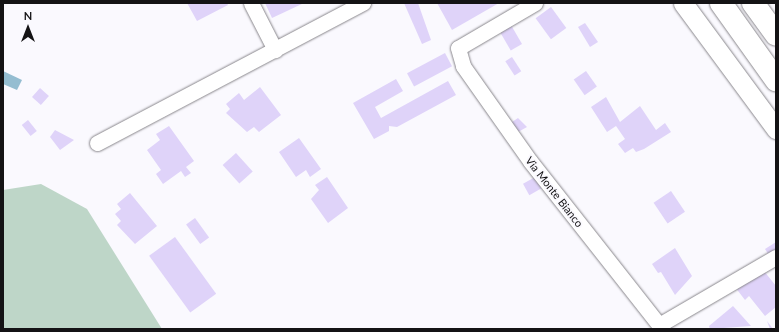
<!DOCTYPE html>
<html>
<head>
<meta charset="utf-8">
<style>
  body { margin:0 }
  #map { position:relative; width:779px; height:332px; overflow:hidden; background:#faf9fe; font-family:Lato,sans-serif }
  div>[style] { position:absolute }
  .green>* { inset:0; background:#bed6c8 }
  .water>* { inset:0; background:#94bdd1 }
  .building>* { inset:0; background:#dfd3f9; transform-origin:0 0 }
  .roads { filter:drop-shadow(0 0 1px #89878c) drop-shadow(0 0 1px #89878c) }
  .minor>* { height:15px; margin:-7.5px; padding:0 7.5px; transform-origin:7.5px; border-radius:7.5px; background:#fff }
  .tertiary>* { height:19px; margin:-9.5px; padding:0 9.5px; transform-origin:9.5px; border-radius:9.5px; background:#fff }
  .motorway>* { height:22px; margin:-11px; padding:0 11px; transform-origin:11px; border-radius:11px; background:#fff }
  span { translate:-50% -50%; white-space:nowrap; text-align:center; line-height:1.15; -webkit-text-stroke:3.5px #faf9fe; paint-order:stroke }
  .street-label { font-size:11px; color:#141315 }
  .frame { position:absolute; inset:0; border:4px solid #141315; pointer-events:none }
  .north { position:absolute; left:8px; top:8px; width:40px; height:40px; -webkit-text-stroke:3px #faf9fe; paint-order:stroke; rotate:0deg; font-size:11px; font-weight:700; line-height:16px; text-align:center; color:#141315 }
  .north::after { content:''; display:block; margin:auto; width:14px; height:18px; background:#141315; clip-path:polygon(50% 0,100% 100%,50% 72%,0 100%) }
</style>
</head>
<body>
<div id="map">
  <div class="green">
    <i style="clip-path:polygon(41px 184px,87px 209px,162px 329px,3px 329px,3px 190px)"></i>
  </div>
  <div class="water">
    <i style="clip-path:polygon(3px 71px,22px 80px,17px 90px,3px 84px)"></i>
  </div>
  <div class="building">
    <i style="clip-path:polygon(187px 3px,227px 3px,228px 5px,197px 21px)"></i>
    <i style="clip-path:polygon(265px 3px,304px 3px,272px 18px)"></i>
    <i style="clip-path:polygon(404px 3px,418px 3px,431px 40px,422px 44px)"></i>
    <i style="clip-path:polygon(437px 3px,499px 3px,452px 30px)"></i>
    <i style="left:551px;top:7px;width:26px;height:19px;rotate:54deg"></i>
    <i style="clip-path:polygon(585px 23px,598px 42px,590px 47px,578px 27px)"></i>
    <i style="left:511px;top:25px;width:22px;height:13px;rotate:60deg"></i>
    <i style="left:445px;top:53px;width:15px;height:43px;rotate:62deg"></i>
    <i style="left:512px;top:57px;width:17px;height:8px;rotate:57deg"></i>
    <i style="left:586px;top:71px;width:19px;height:15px;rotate:55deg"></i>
    <i style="clip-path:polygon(396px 79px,403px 91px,375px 107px,381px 118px,448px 81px,456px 95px,397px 127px,389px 126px,389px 131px,374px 139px,353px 103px)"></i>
    <i style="clip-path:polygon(260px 87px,281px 115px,259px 132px,254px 127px,247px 132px,226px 113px,230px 109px,226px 104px,239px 93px,244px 100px)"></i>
    <i style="left:40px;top:88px;width:12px;height:12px;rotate:42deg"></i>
    <i style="clip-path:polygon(606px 97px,620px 122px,640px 106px,656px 130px,665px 123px,671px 132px,644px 149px,636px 152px,633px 148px,625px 153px,618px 144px,625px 139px,616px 126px,607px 132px,591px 107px)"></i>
    <i style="clip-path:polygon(518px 118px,527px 127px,518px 132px,512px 122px)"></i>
    <i style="left:28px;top:120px;width:14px;height:8px;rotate:51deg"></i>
    <i style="clip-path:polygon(169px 126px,194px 161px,186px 167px,191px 173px,185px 177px,181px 171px,163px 184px,156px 174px,161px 170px,147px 150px,160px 140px,156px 134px)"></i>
    <i style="clip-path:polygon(55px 130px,74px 140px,60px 150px,50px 137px)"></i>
    <i style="clip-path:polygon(299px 138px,321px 169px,310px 177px,306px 170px,296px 177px,279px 152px)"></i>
    <i style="left:236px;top:153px;width:25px;height:18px;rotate:48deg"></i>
    <i style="left:537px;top:176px;width:13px;height:16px;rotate:61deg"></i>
    <i style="clip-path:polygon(327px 177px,348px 208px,328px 223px,311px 199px,319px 190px,315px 185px)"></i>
    <i style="left:671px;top:191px;width:25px;height:21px;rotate:56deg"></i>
    <i style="clip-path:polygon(130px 193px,157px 226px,135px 244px,117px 225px,121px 221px,115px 214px,121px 209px,117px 204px)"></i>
    <i style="left:195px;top:218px;width:24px;height:11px;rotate:54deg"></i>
    <i style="left:175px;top:237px;width:70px;height:32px;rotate:54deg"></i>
    <i style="clip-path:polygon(776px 242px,776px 254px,770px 257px,765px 249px)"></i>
    <i style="clip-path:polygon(675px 248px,692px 276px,675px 295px,661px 272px,658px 273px,652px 264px)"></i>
    <i style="clip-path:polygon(764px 271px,776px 286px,776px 307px,765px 316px,749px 296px,745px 300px,735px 287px)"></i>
    <i style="clip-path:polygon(733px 306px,751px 326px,710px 329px,709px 326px)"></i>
    <i style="clip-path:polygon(767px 321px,773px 329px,770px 329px)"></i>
  </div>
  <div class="roads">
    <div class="minor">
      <i style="left:251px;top:3px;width:53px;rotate:62.9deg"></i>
      <i style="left:535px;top:3px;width:89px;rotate:149.7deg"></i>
      <i style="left:458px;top:48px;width:19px;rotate:74deg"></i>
      <i style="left:463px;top:66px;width:116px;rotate:54.8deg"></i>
      <i style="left:530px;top:161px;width:214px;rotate:51.8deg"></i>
      <i style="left:97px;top:143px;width:301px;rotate:-27.8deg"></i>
      <i style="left:659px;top:325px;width:135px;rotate:-30.2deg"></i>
    </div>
    <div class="tertiary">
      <i style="left:683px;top:3px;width:157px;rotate:53.6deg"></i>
    </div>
    <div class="motorway">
      <i style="left:721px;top:3px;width:95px;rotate:54.5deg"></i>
      <i style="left:753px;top:3px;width:39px;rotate:54deg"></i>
    </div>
  </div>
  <div class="street-label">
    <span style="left:554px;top:192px;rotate:52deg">Via Monte Bianco</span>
  </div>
  <div class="frame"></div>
  <div class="north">N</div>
</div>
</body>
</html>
